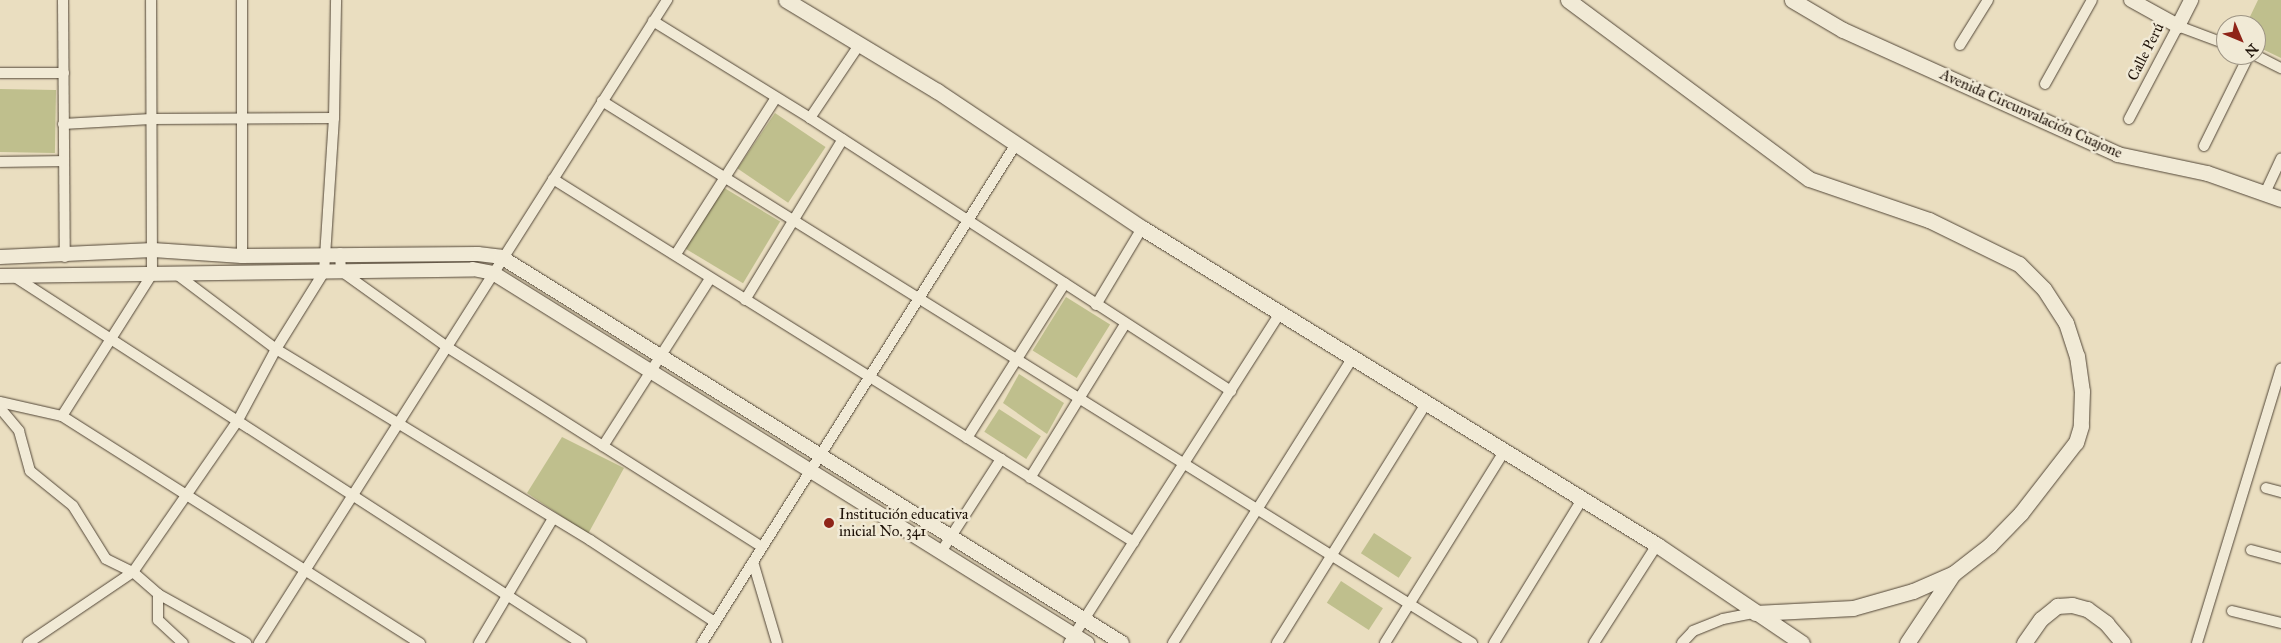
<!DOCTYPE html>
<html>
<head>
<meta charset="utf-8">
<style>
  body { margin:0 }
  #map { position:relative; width:2281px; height:643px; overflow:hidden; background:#eadec0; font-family:"IM FELL Great Primer",serif }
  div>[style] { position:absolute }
  .green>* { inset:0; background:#bfbf8d; transform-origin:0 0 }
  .roads { filter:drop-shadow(0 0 1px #524637) drop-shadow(0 0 1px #524637) }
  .minor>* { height:10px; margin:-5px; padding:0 5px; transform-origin:5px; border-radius:5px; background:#f1ead6 }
  .tertiary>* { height:14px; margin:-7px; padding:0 7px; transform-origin:7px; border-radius:7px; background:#f1ead6 }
  .secondary>* { height:15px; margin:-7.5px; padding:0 7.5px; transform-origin:7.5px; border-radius:7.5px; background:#f1ead6 }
  .dots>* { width:14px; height:14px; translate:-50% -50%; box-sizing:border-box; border:2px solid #f1ead6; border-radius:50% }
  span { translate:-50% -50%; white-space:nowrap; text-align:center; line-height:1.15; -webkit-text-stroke:5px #f1ead6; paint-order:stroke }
  .street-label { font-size:15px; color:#1f1309 }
  .poi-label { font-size:15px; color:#1f1309 }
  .left { translate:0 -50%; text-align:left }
  .north { position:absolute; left:2216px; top:15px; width:50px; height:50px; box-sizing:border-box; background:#f1ead6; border:1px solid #9d9484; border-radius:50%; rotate:135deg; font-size:14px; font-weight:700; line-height:20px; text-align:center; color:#1f1309 }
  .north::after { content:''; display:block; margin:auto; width:18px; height:22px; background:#8f2418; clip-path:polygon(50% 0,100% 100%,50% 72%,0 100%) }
</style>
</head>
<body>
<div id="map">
  <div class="green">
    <i style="clip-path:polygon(2258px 0,2281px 0,2281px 58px,2256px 46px,2256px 25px,2246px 25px)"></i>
    <i style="left:56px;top:90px;width:63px;height:56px;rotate:91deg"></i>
    <i style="left:775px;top:113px;width:61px;height:67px;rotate:34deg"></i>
    <i style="left:721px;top:186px;width:69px;height:72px;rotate:31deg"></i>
    <i style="left:1066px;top:297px;width:52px;height:63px;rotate:32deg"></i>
    <i style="clip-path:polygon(1019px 374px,1064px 403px,1047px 434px,1003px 403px)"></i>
    <i style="left:999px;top:409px;width:50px;height:27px;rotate:33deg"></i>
    <i style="clip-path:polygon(562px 437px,624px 468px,588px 534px,527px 493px)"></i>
    <i style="left:1374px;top:533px;width:45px;height:24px;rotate:33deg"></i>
    <i style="left:1341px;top:581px;width:50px;height:26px;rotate:33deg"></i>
  </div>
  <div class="roads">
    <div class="minor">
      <i style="left:63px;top:0;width:257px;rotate:89.6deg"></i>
      <i style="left:242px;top:0;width:256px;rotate:90deg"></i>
      <i style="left:653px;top:21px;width:185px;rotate:31.7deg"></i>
      <i style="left:810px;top:118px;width:502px;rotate:32.96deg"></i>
      <i style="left:1960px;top:45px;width:53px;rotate:-58.1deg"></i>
      <i style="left:2255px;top:55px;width:29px;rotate:27deg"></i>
      <i style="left:0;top:73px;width:64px"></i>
      <i style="left:2045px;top:84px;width:96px;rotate:-60.8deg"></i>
      <i style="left:602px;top:101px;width:1025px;rotate:31.92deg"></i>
      <i style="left:810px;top:118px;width:88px;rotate:-56.1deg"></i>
      <i style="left:2129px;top:119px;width:105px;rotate:-62.2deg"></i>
      <i style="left:2178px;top:26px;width:51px;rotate:20.6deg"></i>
      <i style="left:63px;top:124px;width:88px;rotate:-3.3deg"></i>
      <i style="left:151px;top:119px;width:183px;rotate:-0.3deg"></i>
      <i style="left:2204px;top:146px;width:102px;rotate:-63.7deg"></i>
      <i style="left:0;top:162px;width:64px;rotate:-0.9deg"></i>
      <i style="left:553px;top:179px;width:685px;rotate:32deg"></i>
      <i style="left:2265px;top:193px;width:38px;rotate:-65deg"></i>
      <i style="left:340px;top:253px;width:18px;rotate:87deg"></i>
      <i style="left:341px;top:271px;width:130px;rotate:35.6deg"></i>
      <i style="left:447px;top:347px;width:373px;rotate:32.4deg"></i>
      <i style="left:676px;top:254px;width:184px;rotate:-57.4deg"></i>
      <i style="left:175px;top:273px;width:126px;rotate:37deg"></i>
      <i style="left:276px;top:349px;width:368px;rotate:31.3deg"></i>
      <i style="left:590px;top:540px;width:149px;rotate:33.3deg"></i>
      <i style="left:15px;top:277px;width:674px;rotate:32.89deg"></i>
      <i style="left:745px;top:300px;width:188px;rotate:-58.7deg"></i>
      <i style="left:1096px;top:305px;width:90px;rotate:-59.1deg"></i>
      <i style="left:0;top:402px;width:64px;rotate:12.7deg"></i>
      <i style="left:62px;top:416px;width:424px;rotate:32.4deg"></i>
      <i style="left:0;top:408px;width:30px;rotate:50deg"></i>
      <i style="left:19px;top:431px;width:41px;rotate:74.6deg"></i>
      <i style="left:30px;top:471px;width:55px;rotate:39.1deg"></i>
      <i style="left:73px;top:506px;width:62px;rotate:58.1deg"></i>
      <i style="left:106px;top:559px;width:30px;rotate:26deg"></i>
      <i style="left:133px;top:572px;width:33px;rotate:41deg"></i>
      <i style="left:158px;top:594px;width:101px;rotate:29.1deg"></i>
      <i style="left:62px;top:416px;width:168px;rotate:-57.6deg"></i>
      <i style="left:152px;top:274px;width:274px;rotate:-90.2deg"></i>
      <i style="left:967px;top:438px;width:183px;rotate:-57.7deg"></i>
      <i style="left:603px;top:446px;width:198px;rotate:-57.4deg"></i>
      <i style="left:1030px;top:478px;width:181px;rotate:-58.3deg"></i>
      <i style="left:2266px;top:488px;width:16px;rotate:15deg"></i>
      <i style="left:2251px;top:550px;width:31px;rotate:15deg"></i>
      <i style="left:941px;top:552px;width:111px;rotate:-57.2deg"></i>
      <i style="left:753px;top:562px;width:84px;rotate:73.5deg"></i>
      <i style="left:158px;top:594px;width:26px;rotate:90deg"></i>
      <i style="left:158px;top:620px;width:34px;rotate:43deg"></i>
      <i style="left:2232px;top:611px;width:50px;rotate:13.8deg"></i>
      <i style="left:28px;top:643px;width:127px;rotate:-34.1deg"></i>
      <i style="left:133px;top:572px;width:183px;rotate:-55.3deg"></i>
      <i style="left:237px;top:422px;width:83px;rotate:-61.9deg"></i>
      <i style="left:276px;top:349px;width:91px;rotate:-58.1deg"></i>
      <i style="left:324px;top:272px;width:154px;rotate:-86.3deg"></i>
      <i style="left:334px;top:118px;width:118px;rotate:-89deg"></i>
      <i style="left:259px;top:643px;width:762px;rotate:-57.6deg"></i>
      <i style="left:479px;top:643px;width:143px;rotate:-59.3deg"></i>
      <i style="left:702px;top:643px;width:590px;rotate:-57.82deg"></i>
      <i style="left:1069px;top:643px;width:393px;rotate:-57.4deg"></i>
      <i style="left:1173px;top:643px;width:338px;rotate:-57.8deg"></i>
      <i style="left:1277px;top:643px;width:282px;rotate:-58.1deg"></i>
      <i style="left:1385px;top:643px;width:225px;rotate:-58.1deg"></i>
      <i style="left:1494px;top:643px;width:170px;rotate:-58.5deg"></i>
      <i style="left:1594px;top:643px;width:117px;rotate:-57.3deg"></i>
      <i style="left:1682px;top:643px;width:16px;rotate:-47deg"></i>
      <i style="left:1693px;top:631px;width:32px;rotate:-22deg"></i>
      <i style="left:1723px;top:619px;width:33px;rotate:-11deg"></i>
      <i style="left:2197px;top:643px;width:287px;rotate:-73deg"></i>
    </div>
    <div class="tertiary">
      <i style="left:2131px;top:0;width:54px;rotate:29deg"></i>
      <i style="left:2178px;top:26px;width:29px;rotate:-63deg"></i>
      <i style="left:0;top:257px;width:153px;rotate:-2.6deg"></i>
      <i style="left:153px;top:250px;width:89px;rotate:3.9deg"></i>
      <i style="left:242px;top:256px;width:236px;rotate:-0.5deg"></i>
      <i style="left:478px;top:254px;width:23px;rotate:7deg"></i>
      <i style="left:501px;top:257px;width:731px;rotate:31.86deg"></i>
      <i style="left:0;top:276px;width:473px;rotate:-0.8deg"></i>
      <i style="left:473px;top:269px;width:20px;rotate:11deg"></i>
      <i style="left:493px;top:273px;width:700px;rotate:31.92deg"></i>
    </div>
    <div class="secondary">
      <i style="left:786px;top:0;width:176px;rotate:31.1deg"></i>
      <i style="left:937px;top:91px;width:247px;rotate:33.8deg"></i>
      <i style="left:1142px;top:228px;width:605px;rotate:31.61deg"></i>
      <i style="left:1657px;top:545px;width:175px;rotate:34.1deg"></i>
      <i style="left:1568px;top:0;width:300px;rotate:36.6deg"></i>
      <i style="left:1809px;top:179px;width:127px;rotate:18.9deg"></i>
      <i style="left:1929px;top:220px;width:100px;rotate:26.1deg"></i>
      <i style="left:2019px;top:264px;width:35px;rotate:45deg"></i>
      <i style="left:2044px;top:289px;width:40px;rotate:57.1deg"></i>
      <i style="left:2066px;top:323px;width:35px;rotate:72deg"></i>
      <i style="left:2077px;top:356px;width:35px;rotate:82deg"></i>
      <i style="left:2082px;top:391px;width:35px;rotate:92deg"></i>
      <i style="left:2081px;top:426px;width:17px;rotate:107deg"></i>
      <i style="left:2076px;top:442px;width:90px;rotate:127.8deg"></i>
      <i style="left:2021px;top:513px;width:45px;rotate:134.1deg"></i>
      <i style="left:1990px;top:545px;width:46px;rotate:142.1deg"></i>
      <i style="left:1954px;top:573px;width:45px;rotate:156.3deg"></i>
      <i style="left:1913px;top:591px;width:62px;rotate:164.2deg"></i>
      <i style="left:1853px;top:608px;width:98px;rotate:177.1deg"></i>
      <i style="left:1792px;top:0;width:59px;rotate:30.5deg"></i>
      <i style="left:1843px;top:30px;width:301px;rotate:24.3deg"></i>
      <i style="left:2117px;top:154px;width:92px;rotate:11.9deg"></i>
      <i style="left:2207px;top:173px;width:78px;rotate:19.4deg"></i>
      <i style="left:1907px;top:643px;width:83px;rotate:-56.3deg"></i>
      <i style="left:2024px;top:643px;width:29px;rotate:-55deg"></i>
      <i style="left:2041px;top:619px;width:21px;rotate:-39deg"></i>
      <i style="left:2057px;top:606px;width:15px;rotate:-4deg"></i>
      <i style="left:2072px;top:605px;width:16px;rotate:15deg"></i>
      <i style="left:2087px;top:609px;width:24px;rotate:36deg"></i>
      <i style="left:2106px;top:623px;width:26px;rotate:50deg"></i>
    </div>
  </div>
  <div class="dots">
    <i style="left:829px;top:523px;background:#8f2418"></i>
  </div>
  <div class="street-label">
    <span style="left:2146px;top:52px;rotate:-63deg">Calle Perú</span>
    <span style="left:2031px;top:114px;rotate:24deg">Avenida Circunvalación Cuajone</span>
  </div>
  <div class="poi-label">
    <span class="left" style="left:839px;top:523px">Institución educativa<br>inicial No. 341</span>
  </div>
  <div class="north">N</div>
</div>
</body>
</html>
